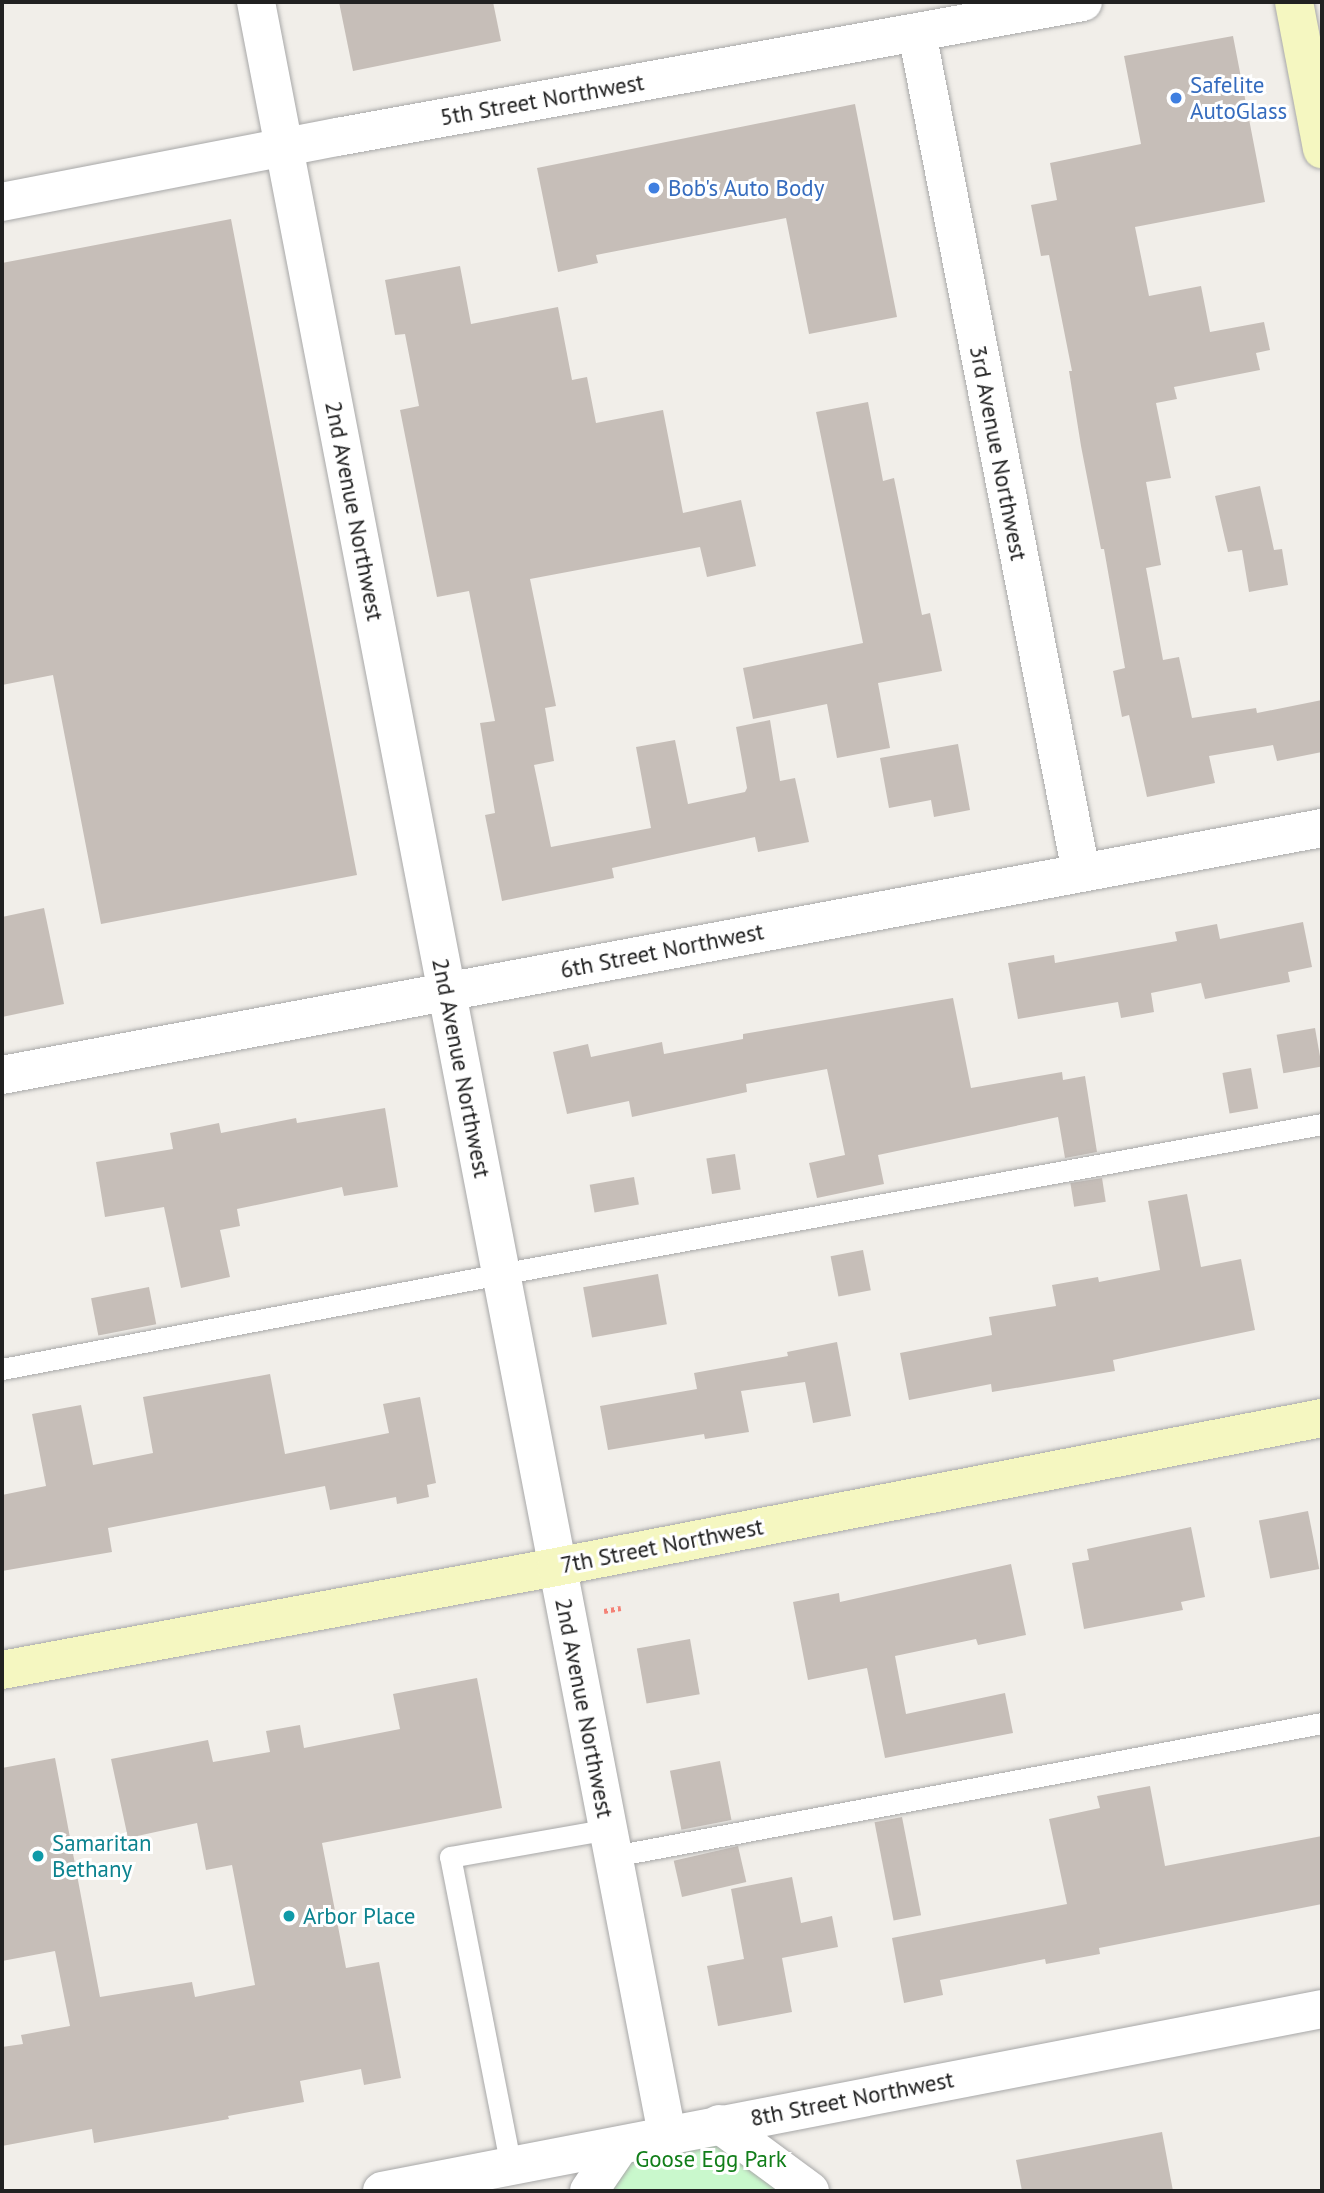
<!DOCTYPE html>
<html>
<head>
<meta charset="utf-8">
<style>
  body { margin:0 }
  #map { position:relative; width:1324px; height:2193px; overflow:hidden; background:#f1eee9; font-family:"PT Sans",sans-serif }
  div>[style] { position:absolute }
  .park>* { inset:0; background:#c9f8cc }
  .building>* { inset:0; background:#c6beb8; transform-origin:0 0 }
  .path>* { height:4.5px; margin-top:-2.25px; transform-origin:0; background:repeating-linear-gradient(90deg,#f48277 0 3.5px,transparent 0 7px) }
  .roads { filter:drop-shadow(0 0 2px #a8a8a8) drop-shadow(0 0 2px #a8a8a8) }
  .service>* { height:21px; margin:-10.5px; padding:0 10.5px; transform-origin:10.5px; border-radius:10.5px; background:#fff }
  .minor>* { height:38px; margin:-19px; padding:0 19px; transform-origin:19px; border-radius:19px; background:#fff }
  .secondary>* { height:38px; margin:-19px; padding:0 19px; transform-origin:19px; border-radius:19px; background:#f5f7c1 }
  .dots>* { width:19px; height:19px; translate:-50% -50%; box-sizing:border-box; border:4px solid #fff; border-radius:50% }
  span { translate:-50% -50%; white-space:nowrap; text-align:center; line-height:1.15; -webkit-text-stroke:6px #fff; paint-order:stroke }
  .shop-label { font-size:23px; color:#366cbe }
  .left { translate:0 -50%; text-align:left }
  .street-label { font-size:23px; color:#212121 }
  .culture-label { font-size:23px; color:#0d838f }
  .park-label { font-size:23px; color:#117e19 }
  .frame { position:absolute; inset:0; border:4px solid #212121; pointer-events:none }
</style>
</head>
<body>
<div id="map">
  <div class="park">
    <i style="clip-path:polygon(719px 2124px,810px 2191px,589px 2191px,619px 2147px)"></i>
  </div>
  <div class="building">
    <i style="clip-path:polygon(339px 2px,493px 2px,501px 41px,353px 71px)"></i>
    <i style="clip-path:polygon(1233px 36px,1265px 202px,1135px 227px,1149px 296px,1201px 286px,1210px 332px,1264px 322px,1270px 350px,1256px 353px,1260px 370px,1174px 387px,1177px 399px,1156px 403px,1171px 478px,1146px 482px,1161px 565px,1146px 568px,1163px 660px,1179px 657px,1192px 718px,1256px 708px,1257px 713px,1322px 700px,1322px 752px,1277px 761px,1273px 745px,1209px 756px,1215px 783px,1147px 797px,1129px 715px,1122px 717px,1113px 671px,1125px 668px,1104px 549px,1101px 549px,1081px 446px,1069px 371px,1072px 371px,1049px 255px,1041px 256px,1031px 205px,1057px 200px,1050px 163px,1141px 144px,1124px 56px)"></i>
    <i style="clip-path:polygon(855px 104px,897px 317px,809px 334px,786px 218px,596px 255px,598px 263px,558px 272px,537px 168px)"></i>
    <i style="clip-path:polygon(231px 219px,357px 875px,101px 924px,53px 675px,2px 685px,2px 263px)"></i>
    <i style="clip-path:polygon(460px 266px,471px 324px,558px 307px,572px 380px,587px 377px,596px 423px,663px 410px,683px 513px,741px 500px,756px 566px,707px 577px,700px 547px,530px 579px,556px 706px,545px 708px,554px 761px,534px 765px,551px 847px,651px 828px,636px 747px,675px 740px,688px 804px,745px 792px,747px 788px,736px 727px,770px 720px,780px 781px,795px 778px,809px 842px,758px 852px,755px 837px,612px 868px,614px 878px,502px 901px,485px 815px,495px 813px,480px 723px,495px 721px,469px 591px,437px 597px,400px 410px,419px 406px,405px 334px,395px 335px,385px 280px)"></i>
    <i style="clip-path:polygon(868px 402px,883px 481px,894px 478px,922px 615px,930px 613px,942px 671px,878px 683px,890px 748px,837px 758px,827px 704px,753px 719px,743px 668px,863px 643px,816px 412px)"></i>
    <i style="clip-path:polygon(1260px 486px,1274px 550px,1282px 549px,1288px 585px,1249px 592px,1242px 550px,1228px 552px,1215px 496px)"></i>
    <i style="clip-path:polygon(958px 744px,970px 810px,934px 817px,931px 800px,889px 808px,880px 758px)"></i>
    <i style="clip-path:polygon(44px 908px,64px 1004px,2px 1017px,2px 917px)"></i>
    <i style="clip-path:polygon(1303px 922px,1312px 967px,1288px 972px,1290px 982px,1205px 999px,1201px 983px,1151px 993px,1154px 1012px,1121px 1018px,1118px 1002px,1018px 1019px,1008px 963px,1054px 955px,1055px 963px,1177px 941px,1175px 932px,1217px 924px,1220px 939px)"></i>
    <i style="clip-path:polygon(953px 998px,971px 1088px,1062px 1072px,1063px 1080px,1085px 1076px,1097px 1152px,1065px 1158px,1058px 1117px,878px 1155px,884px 1184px,817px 1198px,809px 1163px,845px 1155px,827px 1069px,746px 1084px,747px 1092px,632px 1117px,629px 1101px,567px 1114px,553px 1052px,588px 1044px,591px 1057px,662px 1042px,664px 1054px,743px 1039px,743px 1034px)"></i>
    <i style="left:1315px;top:1028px;width:39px;height:39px;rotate:80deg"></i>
    <i style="left:1251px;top:1068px;width:41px;height:29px;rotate:80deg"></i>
    <i style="clip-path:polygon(385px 1108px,398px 1187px,344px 1196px,342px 1187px,237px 1209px,240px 1226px,220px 1230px,230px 1277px,181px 1288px,164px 1207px,105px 1217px,96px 1162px,173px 1149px,170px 1133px,219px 1123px,221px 1133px,296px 1118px,297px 1123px)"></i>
    <i style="left:735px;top:1154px;width:36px;height:29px;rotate:81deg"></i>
    <i style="left:634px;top:1177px;width:28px;height:45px;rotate:80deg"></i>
    <i style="left:1102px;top:1178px;width:24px;height:32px;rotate:81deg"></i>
    <i style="clip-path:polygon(1187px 1194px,1201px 1267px,1241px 1259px,1255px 1330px,1113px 1360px,1115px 1371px,992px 1392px,991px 1384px,909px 1400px,900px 1353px,992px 1335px,989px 1317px,1056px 1306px,1052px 1285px,1098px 1277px,1099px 1282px,1160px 1270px,1148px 1201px)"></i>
    <i style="left:863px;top:1250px;width:41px;height:33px;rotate:79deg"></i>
    <i style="left:658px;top:1274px;width:51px;height:76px;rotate:80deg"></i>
    <i style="left:149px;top:1287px;width:38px;height:59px;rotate:79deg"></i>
    <i style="clip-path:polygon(837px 1342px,851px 1416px,813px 1423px,805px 1382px,741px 1391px,749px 1432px,705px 1439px,704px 1434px,608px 1450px,600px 1406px,697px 1389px,694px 1373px,788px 1356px,787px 1352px)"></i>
    <i style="clip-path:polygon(270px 1374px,285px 1454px,389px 1433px,383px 1404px,420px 1397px,436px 1483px,427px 1485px,429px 1497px,397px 1504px,396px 1497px,330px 1510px,325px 1486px,108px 1528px,112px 1552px,2px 1571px,2px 1495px,46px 1486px,32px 1414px,81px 1405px,93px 1465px,153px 1453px,143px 1397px)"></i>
    <i style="left:1308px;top:1511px;width:59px;height:50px;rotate:79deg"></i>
    <i style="clip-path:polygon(1191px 1527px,1205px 1597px,1181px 1602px,1183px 1610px,1084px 1629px,1072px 1563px,1089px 1560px,1087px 1549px)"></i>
    <i style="clip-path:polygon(1011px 1564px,1026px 1635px,978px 1645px,976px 1639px,895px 1656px,906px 1714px,1005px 1693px,1013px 1733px,885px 1758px,867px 1668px,808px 1680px,793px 1602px,839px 1593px,840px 1602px)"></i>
    <i style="left:690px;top:1639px;width:56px;height:54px;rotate:80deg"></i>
    <i style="clip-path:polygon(477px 1678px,502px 1808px,322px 1843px,346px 1968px,379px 1962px,401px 2078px,364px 2085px,361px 2069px,300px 2081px,304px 2102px,228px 2116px,229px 2119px,94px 2143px,92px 2129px,2px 2146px,2px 2047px,23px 2044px,21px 2035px,70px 2026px,55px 1951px,2px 1961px,2px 1768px,55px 1758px,100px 1997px,192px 1982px,195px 1997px,255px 1985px,232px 1865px,206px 1870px,197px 1823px,128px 1838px,111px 1759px,208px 1740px,213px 1762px,270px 1752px,266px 1731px,300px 1725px,304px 1748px,400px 1729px,393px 1694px)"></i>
    <i style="left:720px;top:1761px;width:60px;height:51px;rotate:79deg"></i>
    <i style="clip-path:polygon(1150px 1786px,1165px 1866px,1322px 1836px,1322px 1904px,1099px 1948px,1100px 1954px,1046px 1964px,1045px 1959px,940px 1980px,943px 1995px,904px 2003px,892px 1938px,1067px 1904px,1049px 1819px,1100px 1808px,1097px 1796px)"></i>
    <i style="left:902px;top:1817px;width:100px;height:28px;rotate:79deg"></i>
    <i style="left:738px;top:1846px;width:37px;height:66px;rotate:77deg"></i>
    <i style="clip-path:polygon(792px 1877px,801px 1923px,832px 1916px,838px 1947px,782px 1958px,792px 2012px,718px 2026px,707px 1966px,744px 1959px,731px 1889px)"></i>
    <i style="clip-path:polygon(1162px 2132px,1173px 2191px,1022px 2191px,1016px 2160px)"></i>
  </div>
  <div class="path">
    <i style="left:604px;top:1611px;width:17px;rotate:-10deg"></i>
  </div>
  <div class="roads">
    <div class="service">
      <i style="left:2px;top:1369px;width:507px;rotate:-10.8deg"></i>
      <i style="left:500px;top:1274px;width:836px;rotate:-10.34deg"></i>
      <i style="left:614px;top:1856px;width:720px;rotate:-10.64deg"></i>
      <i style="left:511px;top:2167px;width:316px;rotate:-101.1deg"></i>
      <i style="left:450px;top:1857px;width:160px;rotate:-10deg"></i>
    </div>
    <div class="minor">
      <i style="left:256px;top:2px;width:2172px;rotate:79.09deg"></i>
      <i style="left:917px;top:33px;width:855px;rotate:78.94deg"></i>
      <i style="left:2px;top:202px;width:341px;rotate:-11deg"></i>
      <i style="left:337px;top:137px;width:758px;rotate:-10.26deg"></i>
      <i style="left:2px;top:1075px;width:1343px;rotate:-10.6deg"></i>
      <i style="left:719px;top:2124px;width:113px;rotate:36.4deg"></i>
      <i style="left:382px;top:2191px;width:957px;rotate:-10.96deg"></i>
      <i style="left:589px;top:2191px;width:53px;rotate:-55.7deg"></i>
    </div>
    <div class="secondary">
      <i style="left:1294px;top:2px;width:150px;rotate:79.2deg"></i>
      <i style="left:2px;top:1670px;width:563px;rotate:-10.53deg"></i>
      <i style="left:556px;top:1567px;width:780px;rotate:-11.01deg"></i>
    </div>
  </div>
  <div class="dots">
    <i style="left:1176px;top:98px;background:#3f7fe0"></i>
    <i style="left:654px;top:188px;background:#3f7fe0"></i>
    <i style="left:38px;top:1856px;background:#0f9aa8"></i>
    <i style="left:289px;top:1916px;background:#0f9aa8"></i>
  </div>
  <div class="shop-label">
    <span class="left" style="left:1190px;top:98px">Safelite<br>AutoGlass</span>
    <span class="left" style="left:668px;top:188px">Bob's Auto Body</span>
  </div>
  <div class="street-label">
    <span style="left:542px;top:100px;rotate:-10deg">5th Street Northwest</span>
    <span style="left:998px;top:453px;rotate:79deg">3rd Avenue Northwest</span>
    <span style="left:354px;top:511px;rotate:79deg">2nd Avenue Northwest</span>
    <span style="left:662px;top:951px;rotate:-11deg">6th Street Northwest</span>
    <span style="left:461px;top:1068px;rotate:79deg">2nd Avenue Northwest</span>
    <span style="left:662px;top:1546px;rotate:-11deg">7th Street Northwest</span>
    <span style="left:584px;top:1708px;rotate:79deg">2nd Avenue Northwest</span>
    <span style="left:852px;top:2099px;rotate:-11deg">8th Street Northwest</span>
  </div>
  <div class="culture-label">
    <span class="left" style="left:52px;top:1856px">Samaritan<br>Bethany</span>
    <span class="left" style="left:303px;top:1916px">Arbor Place</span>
  </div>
  <div class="park-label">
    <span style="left:711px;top:2159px">Goose Egg Park</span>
  </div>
  <div class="frame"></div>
</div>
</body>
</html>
